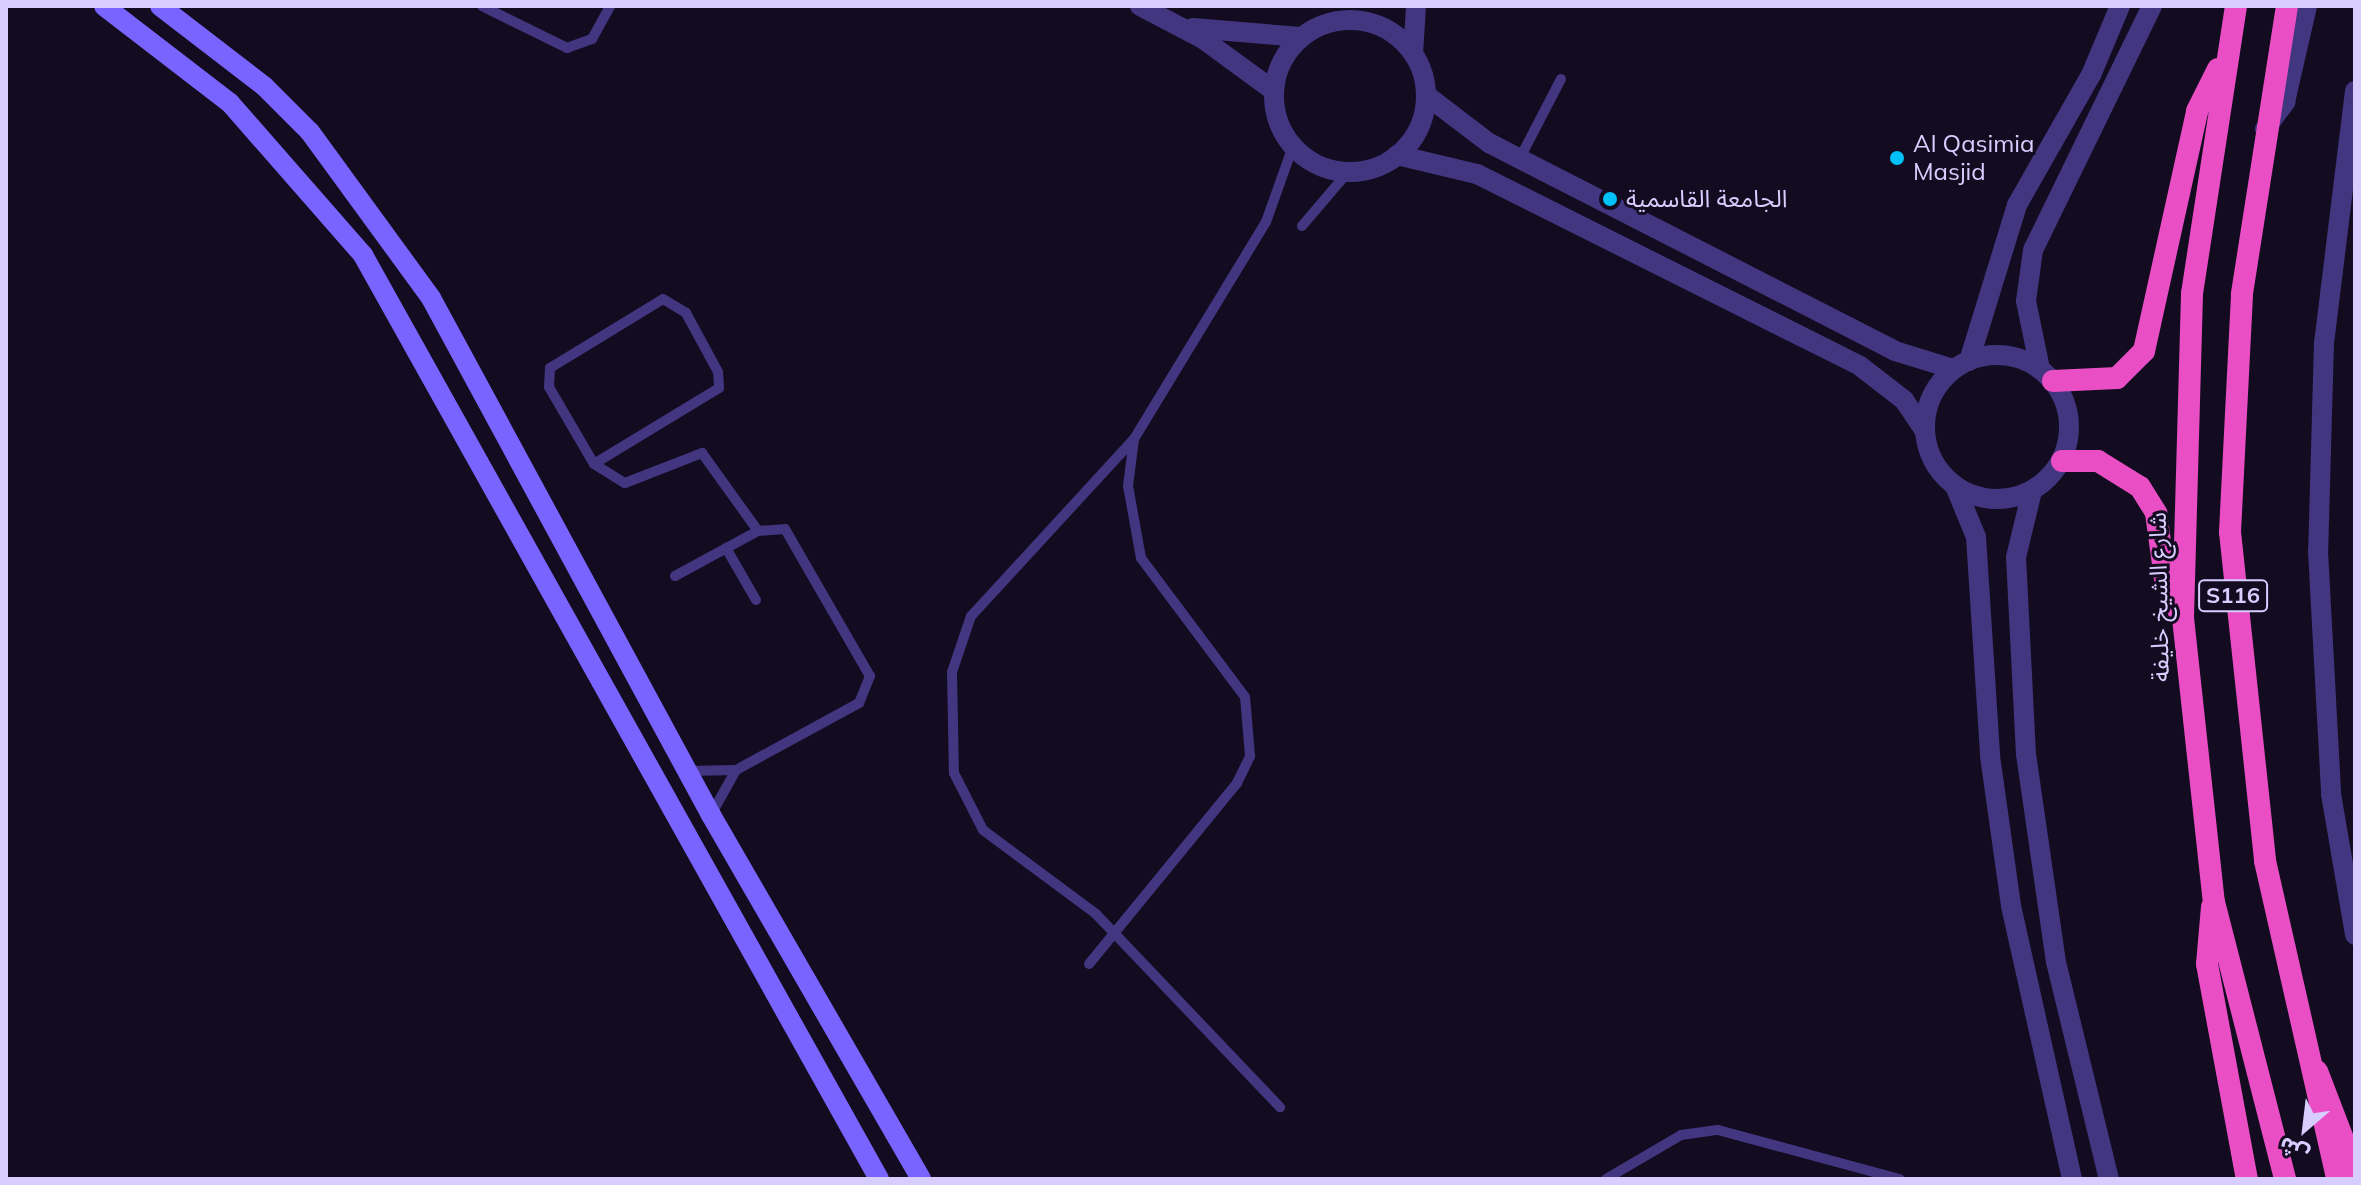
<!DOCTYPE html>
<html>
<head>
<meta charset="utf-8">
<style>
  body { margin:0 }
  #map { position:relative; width:2361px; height:1185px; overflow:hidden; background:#130c21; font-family:Mulish,"Noto Sans Arabic",sans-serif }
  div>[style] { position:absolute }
  .service>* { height:10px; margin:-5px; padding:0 5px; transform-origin:5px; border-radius:5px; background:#423681 }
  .minor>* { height:20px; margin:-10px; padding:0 10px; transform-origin:10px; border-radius:10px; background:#423681 }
  .minor>.ring { margin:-10px; padding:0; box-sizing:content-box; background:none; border:20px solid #423681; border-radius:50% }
  .tertiary>* { height:20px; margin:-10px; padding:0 10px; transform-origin:10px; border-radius:10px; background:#423681 }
  .secondary>* { height:20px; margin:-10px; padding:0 10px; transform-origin:10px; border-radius:10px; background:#7a64ff }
  .trunk>* { height:22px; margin:-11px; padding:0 11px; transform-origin:11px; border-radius:11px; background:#ea4ec4 }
  .dots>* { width:22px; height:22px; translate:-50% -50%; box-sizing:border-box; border:4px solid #130c21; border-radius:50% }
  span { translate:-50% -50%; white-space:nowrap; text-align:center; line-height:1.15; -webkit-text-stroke:6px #130c21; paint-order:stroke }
  .shield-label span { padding:2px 6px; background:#130c21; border:2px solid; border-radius:6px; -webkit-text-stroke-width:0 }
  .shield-label { font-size:22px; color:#d8cdff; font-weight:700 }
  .poi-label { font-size:24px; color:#d8cdff }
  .left { translate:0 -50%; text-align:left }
  .street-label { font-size:24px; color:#d8cdff }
  .frame { position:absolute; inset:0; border:8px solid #d8cdff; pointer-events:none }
  .north { position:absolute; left:2265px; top:1089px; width:80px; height:80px; -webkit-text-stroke:6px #130c21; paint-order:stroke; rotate:208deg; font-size:22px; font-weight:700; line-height:32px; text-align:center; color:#d8cdff }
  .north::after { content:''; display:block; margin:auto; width:28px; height:36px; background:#d8cdff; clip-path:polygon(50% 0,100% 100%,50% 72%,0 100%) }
</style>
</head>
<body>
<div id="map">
  <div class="service">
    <i style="left:482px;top:6px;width:95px;rotate:26.3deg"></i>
    <i style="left:567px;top:48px;width:27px;rotate:-20deg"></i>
    <i style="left:592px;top:39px;width:38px;rotate:-61deg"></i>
    <i style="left:1520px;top:158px;width:89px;rotate:-62.6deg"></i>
    <i style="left:1302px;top:226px;width:71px;rotate:-49.6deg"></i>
    <i style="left:663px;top:299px;width:27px;rotate:31deg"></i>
    <i style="left:686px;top:313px;width:67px;rotate:61.5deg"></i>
    <i style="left:718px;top:372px;width:16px;rotate:86deg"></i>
    <i style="left:719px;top:388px;width:146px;rotate:148.7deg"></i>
    <i style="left:594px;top:464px;width:89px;rotate:-120.3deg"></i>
    <i style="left:549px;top:387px;width:19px;rotate:-87deg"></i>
    <i style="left:550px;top:368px;width:132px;rotate:-31.4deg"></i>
    <i style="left:1134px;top:439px;width:241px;rotate:132.6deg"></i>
    <i style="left:971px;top:616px;width:59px;rotate:108.7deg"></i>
    <i style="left:952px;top:672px;width:101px;rotate:88.9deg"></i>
    <i style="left:954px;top:773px;width:64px;rotate:63deg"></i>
    <i style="left:983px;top:830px;width:141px;rotate:36.6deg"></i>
    <i style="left:1096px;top:914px;width:267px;rotate:46.4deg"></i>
    <i style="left:594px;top:464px;width:36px;rotate:32deg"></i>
    <i style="left:625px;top:483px;width:83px;rotate:-21.3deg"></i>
    <i style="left:702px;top:453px;width:96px;rotate:54.3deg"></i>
    <i style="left:726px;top:548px;width:60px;rotate:60deg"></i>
    <i style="left:675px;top:576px;width:94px;rotate:-28.5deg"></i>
    <i style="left:758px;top:531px;width:27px;rotate:-4deg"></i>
    <i style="left:785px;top:529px;width:170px;rotate:60deg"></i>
    <i style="left:870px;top:676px;width:29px;rotate:112deg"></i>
    <i style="left:859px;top:703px;width:140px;rotate:151.4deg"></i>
    <i style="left:736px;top:770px;width:48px;rotate:178.8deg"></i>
    <i style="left:712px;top:813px;width:49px;rotate:-60.8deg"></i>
    <i style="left:1089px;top:964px;width:234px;rotate:-50.7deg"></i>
    <i style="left:1237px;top:783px;width:30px;rotate:-64deg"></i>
    <i style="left:1250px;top:756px;width:59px;rotate:-94.8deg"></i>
    <i style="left:1245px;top:697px;width:174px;rotate:-126.8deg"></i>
    <i style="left:1141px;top:558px;width:73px;rotate:-100.2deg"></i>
    <i style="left:1128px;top:486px;width:47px;rotate:-82.7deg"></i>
    <i style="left:1134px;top:439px;width:254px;rotate:-58.7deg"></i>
    <i style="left:1266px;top:222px;width:81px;rotate:-70.4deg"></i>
    <i style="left:1606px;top:1179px;width:87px;rotate:-30.4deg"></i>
    <i style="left:1681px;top:1135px;width:37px;rotate:-8deg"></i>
    <i style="left:1718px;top:1130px;width:188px;rotate:15.1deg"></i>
  </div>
  <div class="minor">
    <i style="left:1140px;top:6px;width:71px;rotate:27.6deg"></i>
    <i style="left:1203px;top:39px;width:88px;rotate:36.2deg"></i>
    <i class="ring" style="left:1274px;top:20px;width:132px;height:132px"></i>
    <i style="left:1193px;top:28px;width:108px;rotate:4.8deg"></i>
    <i style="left:1413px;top:54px;width:48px;rotate:-86.4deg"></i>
    <i style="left:2355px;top:91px;width:253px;rotate:97deg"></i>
    <i style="left:2324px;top:342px;width:209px;rotate:91.6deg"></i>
    <i style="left:2318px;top:551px;width:243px;rotate:86.9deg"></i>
    <i style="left:2331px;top:794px;width:143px;rotate:80.3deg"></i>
    <i style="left:1426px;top:95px;width:79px;rotate:37.3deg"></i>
    <i style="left:1489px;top:143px;width:456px;rotate:27.1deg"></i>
    <i style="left:1895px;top:351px;width:61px;rotate:17.2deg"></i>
    <i style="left:1397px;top:155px;width:82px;rotate:13.4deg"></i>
    <i style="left:1477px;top:174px;width:428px;rotate:26.6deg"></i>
    <i style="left:1860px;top:366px;width:56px;rotate:37.7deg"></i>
    <i style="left:1904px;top:400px;width:37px;rotate:56deg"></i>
    <i class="ring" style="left:1925px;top:355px;width:124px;height:124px"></i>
    <i style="left:1969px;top:361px;width:163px;rotate:-72.9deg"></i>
    <i style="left:2017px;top:205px;width:150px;rotate:-60.4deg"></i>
    <i style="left:2091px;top:75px;width:75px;rotate:-67.2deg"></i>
    <i style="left:2040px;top:369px;width:69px;rotate:-101.6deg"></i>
    <i style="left:2026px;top:301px;width:51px;rotate:-82.2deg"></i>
    <i style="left:2033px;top:250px;width:271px;rotate:-64deg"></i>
    <i style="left:1955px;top:486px;width:55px;rotate:67.6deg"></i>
    <i style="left:1976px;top:537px;width:219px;rotate:86.3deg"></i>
    <i style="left:1990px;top:756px;width:151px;rotate:82deg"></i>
    <i style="left:2011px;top:906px;width:280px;rotate:77.4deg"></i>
    <i style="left:2032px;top:491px;width:68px;rotate:103.6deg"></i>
    <i style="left:2016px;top:557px;width:197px;rotate:87.1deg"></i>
    <i style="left:2026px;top:754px;width:210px;rotate:81.8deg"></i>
    <i style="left:2056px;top:962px;width:223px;rotate:76.3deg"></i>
  </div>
  <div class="tertiary">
    <i style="left:2265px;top:129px;width:34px;rotate:-53deg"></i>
    <i style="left:2285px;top:102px;width:98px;rotate:-77.1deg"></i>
  </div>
  <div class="secondary">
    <i style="left:104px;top:6px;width:159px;rotate:37.6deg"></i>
    <i style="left:230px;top:103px;width:202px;rotate:48.8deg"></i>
    <i style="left:363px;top:255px;width:1058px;rotate:60.82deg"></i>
    <i style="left:160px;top:6px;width:131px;rotate:37.6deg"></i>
    <i style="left:264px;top:86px;width:65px;rotate:45deg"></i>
    <i style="left:310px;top:132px;width:205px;rotate:53.9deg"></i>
    <i style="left:431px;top:298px;width:588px;rotate:61.56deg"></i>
    <i style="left:711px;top:815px;width:420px;rotate:60deg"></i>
  </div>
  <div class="trunk">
    <i style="left:2236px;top:6px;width:291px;rotate:98.7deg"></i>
    <i style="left:2192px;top:294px;width:324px;rotate:91.6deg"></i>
    <i style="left:2183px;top:618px;width:286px;rotate:83.8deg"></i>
    <i style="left:2214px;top:902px;width:286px;rotate:75.6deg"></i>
    <i style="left:2287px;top:6px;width:292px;rotate:98.9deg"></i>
    <i style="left:2242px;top:295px;width:237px;rotate:92.9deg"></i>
    <i style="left:2230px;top:532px;width:331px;rotate:83.9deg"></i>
    <i style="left:2265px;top:861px;width:326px;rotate:77.2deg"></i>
    <i style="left:2053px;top:381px;width:64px;rotate:-2.7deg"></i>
    <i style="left:2117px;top:378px;width:38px;rotate:-45deg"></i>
    <i style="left:2144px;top:351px;width:246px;rotate:-77.5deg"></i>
    <i style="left:2197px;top:111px;width:47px;rotate:-63.4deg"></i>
    <i style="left:2062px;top:461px;width:36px"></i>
    <i style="left:2098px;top:461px;width:49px;rotate:31.8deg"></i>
    <i style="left:2140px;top:487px;width:31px;rotate:58deg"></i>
    <i style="left:2156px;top:513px;width:67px;rotate:82.2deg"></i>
    <i style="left:2165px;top:579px;width:39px;rotate:67deg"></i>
    <i style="left:2212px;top:907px;width:57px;rotate:95deg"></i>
    <i style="left:2207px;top:964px;width:219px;rotate:79.5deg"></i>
    <i style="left:2317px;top:1071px;width:106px;rotate:69deg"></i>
  </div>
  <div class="dots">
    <i style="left:1897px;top:158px;background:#00c1f8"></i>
    <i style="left:1610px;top:199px;background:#00c1f8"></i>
  </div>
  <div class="shield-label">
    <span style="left:2233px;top:596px">S116</span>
  </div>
  <div class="poi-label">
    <span class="left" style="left:1913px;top:158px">Al Qasimia<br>Masjid</span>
    <span class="left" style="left:1626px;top:199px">الجامعة القاسمية</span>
  </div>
  <div class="street-label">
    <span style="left:2159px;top:597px;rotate:-91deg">شارع الشيخ خليفة</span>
  </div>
  <div class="frame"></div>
  <div class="north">ش</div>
</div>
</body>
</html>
